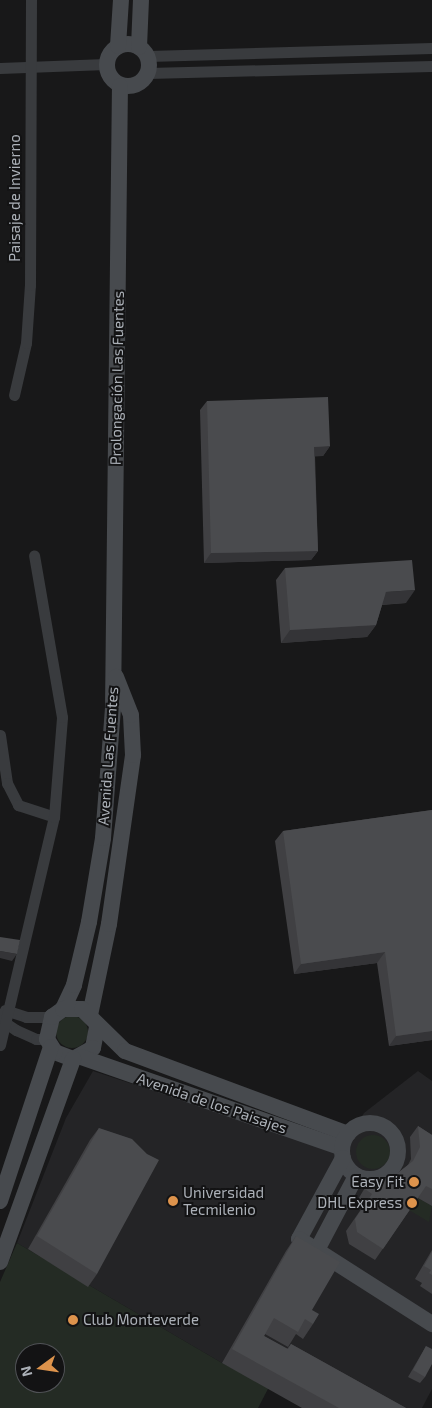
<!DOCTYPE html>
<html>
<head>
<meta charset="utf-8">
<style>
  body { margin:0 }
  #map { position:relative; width:432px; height:1408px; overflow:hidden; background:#181819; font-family:"Exo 2",sans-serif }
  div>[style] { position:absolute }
  .built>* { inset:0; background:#242426 }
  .green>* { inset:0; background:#242b24 }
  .round { border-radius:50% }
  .street>* { height:11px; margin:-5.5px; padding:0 5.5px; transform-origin:5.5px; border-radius:5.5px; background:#393b3e }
  .secondary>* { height:16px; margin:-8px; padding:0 8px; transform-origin:8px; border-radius:8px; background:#474a4e }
  .secondary>.ring { margin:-8px; padding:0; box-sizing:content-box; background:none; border:16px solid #474a4e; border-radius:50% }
  .wall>* { inset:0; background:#404043 }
  .shaded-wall>* { inset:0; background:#343437 }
  .building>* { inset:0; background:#4a4b4e }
  .dots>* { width:14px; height:14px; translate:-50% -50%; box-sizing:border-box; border:2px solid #131314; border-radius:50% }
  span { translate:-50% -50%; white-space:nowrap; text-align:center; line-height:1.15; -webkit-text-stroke:4px #131314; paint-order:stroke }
  .street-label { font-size:15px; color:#acb1b8 }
  .poi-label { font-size:15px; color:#acb1b8 }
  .right { translate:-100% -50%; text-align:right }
  .left { translate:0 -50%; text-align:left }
  .north { position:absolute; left:15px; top:1343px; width:50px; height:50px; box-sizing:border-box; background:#131314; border:1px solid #505256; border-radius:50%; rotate:256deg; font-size:14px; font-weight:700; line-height:20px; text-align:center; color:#acb1b8 }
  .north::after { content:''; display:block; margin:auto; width:18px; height:22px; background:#dd934c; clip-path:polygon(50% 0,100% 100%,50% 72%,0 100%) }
</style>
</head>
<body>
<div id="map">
  <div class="built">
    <i style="clip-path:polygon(93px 1071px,334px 1150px,338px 1159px,364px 1113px,418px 1071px,432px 1081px,432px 1389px,422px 1408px,305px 1408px,222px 1363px,17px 1243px,66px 1118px)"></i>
  </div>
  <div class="green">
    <i class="round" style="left:56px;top:1016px;width:32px;height:32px"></i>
    <i class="round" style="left:356px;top:1135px;width:34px;height:34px"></i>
    <i style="clip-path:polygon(418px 1198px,432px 1206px,429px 1222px,409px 1210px)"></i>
    <i style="clip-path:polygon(evenodd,17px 1243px,222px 1363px,269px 1387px,258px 1408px,0 1408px,0 1282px,17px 1243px,25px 1353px,55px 1353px,55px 1383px,25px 1383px,25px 1353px)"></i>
  </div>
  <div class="street">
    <i style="left:148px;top:56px;width:284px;rotate:-1.6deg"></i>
    <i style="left:0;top:68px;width:106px;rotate:-2.2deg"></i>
    <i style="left:148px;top:73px;width:284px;rotate:-1.4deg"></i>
    <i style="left:14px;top:395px;width:53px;rotate:-77deg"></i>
    <i style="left:26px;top:343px;width:58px;rotate:-86.1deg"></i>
    <i style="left:30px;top:285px;width:285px;rotate:-89.8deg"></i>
    <i style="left:0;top:735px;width:49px;rotate:81.7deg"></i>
    <i style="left:7px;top:783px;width:25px;rotate:63deg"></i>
    <i style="left:18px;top:805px;width:38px;rotate:18deg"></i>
    <i style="left:5px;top:1010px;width:22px;rotate:18deg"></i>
    <i style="left:26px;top:1017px;width:26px"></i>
    <i style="left:0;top:1014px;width:12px;rotate:55deg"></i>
    <i style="left:7px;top:1024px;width:11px;rotate:34deg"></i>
    <i style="left:16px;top:1030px;width:22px;rotate:24deg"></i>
    <i style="left:36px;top:1039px;width:11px"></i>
    <i style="left:0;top:1045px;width:234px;rotate:-76.7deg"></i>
    <i style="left:54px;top:817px;width:100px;rotate:-85.4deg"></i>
    <i style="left:62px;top:717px;width:164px;rotate:-99.8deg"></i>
  </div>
  <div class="secondary">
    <i class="ring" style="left:107px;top:44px;width:26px;height:26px"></i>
    <i style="left:118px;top:46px;width:46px;rotate:-86.3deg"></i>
    <i style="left:139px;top:47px;width:47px;rotate:-87.6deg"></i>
    <i style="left:63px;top:1009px;width:26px;rotate:-65deg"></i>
    <i style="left:74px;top:985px;width:65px;rotate:-76.6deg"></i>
    <i style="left:89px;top:922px;width:85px;rotate:-80.5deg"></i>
    <i style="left:103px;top:838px;width:129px;rotate:-85.6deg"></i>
    <i style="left:113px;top:709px;width:623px;rotate:-89.36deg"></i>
    <i style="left:90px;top:1015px;width:93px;rotate:-78.2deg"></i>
    <i style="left:109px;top:924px;width:171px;rotate:-81.9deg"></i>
    <i style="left:133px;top:755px;width:40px;rotate:-92.9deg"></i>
    <i style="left:131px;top:715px;width:41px;rotate:-111.5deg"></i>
    <i style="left:97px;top:1027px;width:21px;rotate:101deg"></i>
    <i style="left:93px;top:1048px;width:23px;rotate:151deg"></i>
    <i style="left:73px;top:1059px;width:19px;rotate:-159deg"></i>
    <i style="left:55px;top:1052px;width:15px;rotate:-122deg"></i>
    <i style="left:47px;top:1039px;width:23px;rotate:-77deg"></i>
    <i style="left:52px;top:1017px;width:14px;rotate:-36deg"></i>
    <i style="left:63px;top:1009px;width:19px"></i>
    <i style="left:82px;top:1009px;width:60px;rotate:44.3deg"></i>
    <i style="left:125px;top:1051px;width:238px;rotate:20.4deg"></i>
    <i style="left:81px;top:1057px;width:276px;rotate:19.2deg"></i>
    <i class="ring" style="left:342px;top:1123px;width:40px;height:40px"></i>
    <i style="left:343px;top:1158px;width:92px;rotate:118.5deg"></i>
    <i style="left:299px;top:1239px;width:158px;rotate:32.6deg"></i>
    <i style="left:0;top:1201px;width:162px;rotate:-71.7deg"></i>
    <i style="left:317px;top:1250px;width:84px;rotate:-62.2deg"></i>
    <i style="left:0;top:1262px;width:216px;rotate:-70.2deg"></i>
  </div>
  <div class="wall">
    <i style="clip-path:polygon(207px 401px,330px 446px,323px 456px,315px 456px,318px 551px,311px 560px,204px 563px,200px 410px)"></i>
    <i style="clip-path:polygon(285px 568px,406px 603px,382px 605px,376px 625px,367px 637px,281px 643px,276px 580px)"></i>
    <i style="clip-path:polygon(432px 810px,432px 1040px,389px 1046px,377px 963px,294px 974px,275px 841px,283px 831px)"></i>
    <i style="clip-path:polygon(418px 1126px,432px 1135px,432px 1206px,418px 1198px,375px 1260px,349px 1244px,346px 1231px,364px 1205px,357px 1201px,363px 1191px,371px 1179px,394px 1176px,408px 1165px,411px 1159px,410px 1137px)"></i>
    <i style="clip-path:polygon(99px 1128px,97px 1274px,88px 1287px,28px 1249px,90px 1140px)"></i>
    <i style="clip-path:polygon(296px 1236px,312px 1310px,313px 1324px,303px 1339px,296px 1334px,288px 1347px,265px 1334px,264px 1336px,287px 1349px,291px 1344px,406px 1408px,302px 1408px,222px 1363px,286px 1251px)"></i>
    <i style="clip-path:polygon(432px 1250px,432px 1294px,420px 1286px,422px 1283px,415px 1279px)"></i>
    <i style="clip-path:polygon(426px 1346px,425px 1377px,420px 1383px,408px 1377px,422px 1353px)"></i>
  </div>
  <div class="shaded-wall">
    <i style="clip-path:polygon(330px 446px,323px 456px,308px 457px,314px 447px)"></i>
    <i style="clip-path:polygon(318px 551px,311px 560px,204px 563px,211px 553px)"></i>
    <i style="clip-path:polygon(415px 590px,406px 603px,377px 605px,386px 592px)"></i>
    <i style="clip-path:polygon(376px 625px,367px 637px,281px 643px,290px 630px)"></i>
    <i style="clip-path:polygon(0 951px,17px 954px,12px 961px,0 958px)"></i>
    <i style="clip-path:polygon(385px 952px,377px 963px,294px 974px,301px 964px)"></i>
    <i style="clip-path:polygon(432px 1031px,432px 1040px,389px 1046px,396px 1036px)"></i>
  </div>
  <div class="building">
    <i style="clip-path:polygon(328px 397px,330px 446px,314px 447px,318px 551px,211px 553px,207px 401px)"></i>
    <i style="clip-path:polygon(412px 560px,415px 590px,386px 592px,376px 625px,290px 630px,285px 568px)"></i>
    <i style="clip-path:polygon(432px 810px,432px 1031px,396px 1036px,385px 952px,301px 964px,283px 831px)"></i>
    <i style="clip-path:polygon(0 937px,20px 940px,17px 954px,0 951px)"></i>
    <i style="clip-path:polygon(418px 1126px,432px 1135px,432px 1189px,426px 1186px,383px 1249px,357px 1232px,355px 1219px,372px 1194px,365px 1189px,371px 1179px,394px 1176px,413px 1161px,420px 1147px)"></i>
    <i style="clip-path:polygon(99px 1128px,132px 1139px,147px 1154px,159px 1160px,97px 1274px,37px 1236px)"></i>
    <i style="clip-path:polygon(296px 1236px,340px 1262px,312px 1310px,319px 1314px,313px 1324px,305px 1319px,298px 1332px,274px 1318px,264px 1336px,288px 1349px,291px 1344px,406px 1408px,339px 1408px,232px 1349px)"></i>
    <i style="clip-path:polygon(432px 1252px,432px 1275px,429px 1273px,431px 1270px,424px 1266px)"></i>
    <i style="clip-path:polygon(426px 1346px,432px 1349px,432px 1364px,425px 1377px,413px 1370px)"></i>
  </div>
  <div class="dots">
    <i style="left:414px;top:1182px;background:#dd934c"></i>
    <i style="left:173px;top:1201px;background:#dd934c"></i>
    <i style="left:412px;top:1203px;background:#dd934c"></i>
    <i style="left:73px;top:1320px;background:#dd934c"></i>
  </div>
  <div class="street-label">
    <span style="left:15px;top:198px;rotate:-90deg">Paisaje de Invierno</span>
    <span style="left:117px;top:378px;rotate:-89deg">Prolongación Las Fuentes</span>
    <span style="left:108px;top:756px;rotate:-86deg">Avenida Las Fuentes</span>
    <span style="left:212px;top:1103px;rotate:19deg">Avenida de los Paisajes</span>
  </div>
  <div class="poi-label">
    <span class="right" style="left:404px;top:1182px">Easy Fit</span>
    <span class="left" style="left:183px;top:1201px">Universidad<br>Tecmilenio</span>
    <span class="right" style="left:402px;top:1203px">DHL Express</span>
    <span class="left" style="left:83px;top:1320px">Club Monteverde</span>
  </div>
  <div class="north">N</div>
</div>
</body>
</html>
